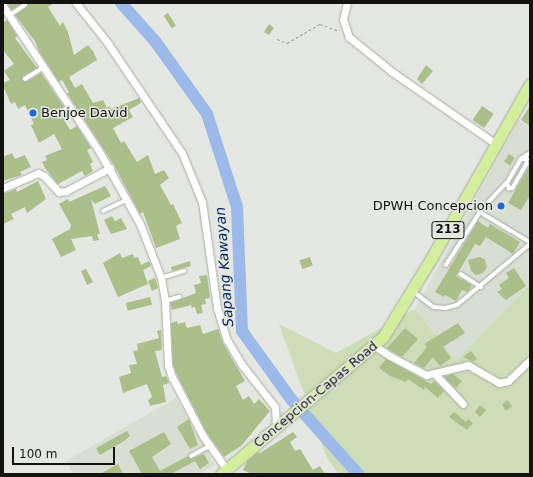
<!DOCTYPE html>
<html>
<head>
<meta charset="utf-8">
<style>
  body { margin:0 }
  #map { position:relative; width:533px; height:477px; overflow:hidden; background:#e5e8e2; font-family:"DejaVu Sans",sans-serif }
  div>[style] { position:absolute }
  .built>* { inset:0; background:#d8ded1 }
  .green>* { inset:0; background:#cdddb7 }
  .river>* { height:12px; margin:-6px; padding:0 6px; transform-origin:6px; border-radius:6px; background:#9bbae9 }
  .building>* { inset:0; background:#aabf8a; transform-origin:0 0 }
  .path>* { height:1px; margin-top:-0.5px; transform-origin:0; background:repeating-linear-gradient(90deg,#a3a5a0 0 3px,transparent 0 5px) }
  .roads { filter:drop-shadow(0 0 1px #a8aba5) drop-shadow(0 0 1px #a8aba5) }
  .service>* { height:3.5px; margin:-1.75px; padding:0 1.75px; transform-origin:1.75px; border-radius:1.75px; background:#fff }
  .minor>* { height:7px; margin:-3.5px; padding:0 3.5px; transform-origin:3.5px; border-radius:3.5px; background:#fff }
  .primary>* { height:11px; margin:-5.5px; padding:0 5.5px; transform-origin:5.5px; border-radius:5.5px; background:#d3ee9d }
  .dots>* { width:11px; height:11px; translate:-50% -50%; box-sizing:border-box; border:2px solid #e5e8e2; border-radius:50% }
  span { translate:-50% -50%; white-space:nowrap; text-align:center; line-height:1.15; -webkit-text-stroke:3px #e5e8e2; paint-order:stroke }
  .shield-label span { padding:1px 3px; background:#e5e8e2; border:1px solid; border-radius:3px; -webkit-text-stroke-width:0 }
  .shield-label { font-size:12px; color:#131412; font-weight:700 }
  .poi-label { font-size:13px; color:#131412 }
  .left { translate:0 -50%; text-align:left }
  .right { translate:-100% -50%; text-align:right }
  .street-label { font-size:13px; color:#131412 }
  .water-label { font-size:14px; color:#01265c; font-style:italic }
  .frame { position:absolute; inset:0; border:4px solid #131412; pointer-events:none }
  .scale { position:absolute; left:12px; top:447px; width:103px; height:18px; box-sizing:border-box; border:2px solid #131412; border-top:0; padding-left:5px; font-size:12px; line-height:14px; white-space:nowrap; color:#131412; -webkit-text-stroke:3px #e5e8e2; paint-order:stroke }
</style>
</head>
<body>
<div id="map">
  <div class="built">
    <i style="clip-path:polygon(519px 120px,530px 127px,530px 285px,456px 361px,415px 309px)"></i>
    <i style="clip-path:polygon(176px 398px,215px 465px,201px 474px,73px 474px,66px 461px)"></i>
  </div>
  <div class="green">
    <i style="clip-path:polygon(530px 285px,530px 474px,339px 474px,327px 458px,279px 324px,336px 353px,415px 309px,456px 361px)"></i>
  </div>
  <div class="river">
    <i style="left:121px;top:3px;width:51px;rotate:48.2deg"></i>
    <i style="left:155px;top:41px;width:90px;rotate:54.5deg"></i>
    <i style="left:207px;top:114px;width:98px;rotate:72.1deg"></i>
    <i style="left:237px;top:207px;width:124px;rotate:87.7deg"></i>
    <i style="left:242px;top:331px;width:84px;rotate:54.2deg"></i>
    <i style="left:291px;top:399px;width:101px;rotate:48.2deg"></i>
  </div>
  <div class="building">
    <i style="clip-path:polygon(7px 3px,22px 3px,12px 10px)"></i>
    <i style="clip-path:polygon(28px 3px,54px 3px,48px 7px,60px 26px,63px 22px,68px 32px,74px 55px,88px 45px,93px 51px,97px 60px,69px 77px,75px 88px,82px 84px,93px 103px,103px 100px,107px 108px,110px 106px,111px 109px,139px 98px,141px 103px,129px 110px,133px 117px,113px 128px,121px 143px,124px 141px,137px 162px,148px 155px,155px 174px,164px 170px,169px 178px,160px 185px,171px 205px,173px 204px,182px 223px,176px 226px,180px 239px,156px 248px,143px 212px,140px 214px,114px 165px,67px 93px,69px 92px,62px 80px,59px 82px,39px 51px,35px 41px,15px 15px,27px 7px)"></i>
    <i style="left:168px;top:13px;width:15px;height:5px;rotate:58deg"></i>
    <i style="clip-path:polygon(7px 20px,17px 36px,15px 38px,37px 68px,23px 76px,22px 80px,26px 82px,41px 73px,64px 107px,52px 112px,51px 117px,55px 118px,65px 113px,68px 118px,64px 120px,70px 130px,77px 126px,91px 148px,87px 150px,93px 162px,90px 164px,93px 171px,85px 176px,82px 171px,58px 184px,45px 168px,42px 162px,47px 160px,45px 156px,62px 149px,54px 134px,39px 143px,31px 125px,34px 124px,25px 105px,18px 109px,15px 102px,11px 104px,3px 86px,3px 83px,10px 80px,4px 71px,14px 64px,3px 50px,3px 23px)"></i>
    <i style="clip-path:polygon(269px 24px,274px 28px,269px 35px,264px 32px)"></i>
    <i style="clip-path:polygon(426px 65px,433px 71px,422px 84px,417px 79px)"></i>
    <i style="left:482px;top:106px;width:14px;height:17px;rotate:34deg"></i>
    <i style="clip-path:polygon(530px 106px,530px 126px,521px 120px)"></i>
    <i style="clip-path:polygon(12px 153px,15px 159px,25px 155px,31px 167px,20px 172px,22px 175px,3px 181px,3px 157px)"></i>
    <i style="left:509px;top:154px;width:7px;height:9px;rotate:34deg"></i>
    <i style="clip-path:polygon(530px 165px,530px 195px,521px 210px,508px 203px)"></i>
    <i style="clip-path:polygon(38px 181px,46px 199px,27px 213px,25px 207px,11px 214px,14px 219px,3px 224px,3px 194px,16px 189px,17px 192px)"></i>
    <i style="clip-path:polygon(105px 186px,111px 196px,95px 204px,91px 199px,100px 234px,97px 234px,99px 240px,93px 241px,92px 236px,71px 239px,76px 250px,61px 257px,52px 239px,70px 229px,71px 225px,59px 204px,68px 199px,69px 202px)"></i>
    <i style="clip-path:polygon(112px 216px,115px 221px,121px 218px,127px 229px,111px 234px,104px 220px)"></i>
    <i style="clip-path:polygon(478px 221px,488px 228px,490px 224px,520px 242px,513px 254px,486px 237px,480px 246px,475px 244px,456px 276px,472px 285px,468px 292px,462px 290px,456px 301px,445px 295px,444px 297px,435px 292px)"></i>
    <i style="clip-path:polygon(120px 253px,122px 258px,133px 254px,134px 258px,138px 257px,141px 265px,149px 261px,151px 266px,143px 270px,148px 284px,118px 297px,103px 263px)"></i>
    <i style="left:310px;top:257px;width:9px;height:11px;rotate:72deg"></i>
    <i style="clip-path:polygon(480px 257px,485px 260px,487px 267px,483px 273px,476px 275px,471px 271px,468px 260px)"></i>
    <i style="clip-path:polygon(190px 261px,191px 266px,172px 271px,171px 267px)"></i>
    <i style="clip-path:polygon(514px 268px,526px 286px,506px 300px,497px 292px,502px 289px,499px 285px,509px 278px,506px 273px)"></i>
    <i style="clip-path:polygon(86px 269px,93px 282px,87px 285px,81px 271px)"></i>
    <i style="clip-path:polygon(207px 275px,210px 298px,205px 299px,206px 304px,201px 305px,203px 313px,197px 314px,195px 307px,192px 308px,191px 305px,172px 310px,170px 303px,196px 293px,194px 285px,201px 283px,199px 276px)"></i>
    <i style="clip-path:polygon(155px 278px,158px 288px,152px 291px,148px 281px)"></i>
    <i style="left:150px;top:297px;width:8px;height:25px;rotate:76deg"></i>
    <i style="clip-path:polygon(177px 321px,178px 324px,185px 322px,187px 328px,200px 325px,203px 334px,218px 329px,223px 343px,245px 381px,236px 386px,243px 400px,249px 396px,254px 404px,259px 399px,270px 411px,241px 446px,224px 457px,207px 433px,177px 375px,173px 364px,171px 323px)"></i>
    <i style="clip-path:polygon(458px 323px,465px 333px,443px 347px,451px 358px,440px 366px,433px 357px,424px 368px,414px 363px,427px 347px,424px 344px)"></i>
    <i style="clip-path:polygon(405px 328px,418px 339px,402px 357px,387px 348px)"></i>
    <i style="clip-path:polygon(161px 330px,162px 350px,155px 351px,162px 377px,166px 376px,169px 383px,163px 385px,166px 402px,150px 406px,148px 400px,152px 397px,147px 384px,123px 393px,119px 377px,131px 373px,129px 365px,137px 364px,133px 351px,138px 350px,137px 344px,159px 338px,157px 331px)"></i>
    <i style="clip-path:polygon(471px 351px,477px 359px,473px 362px,463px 357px)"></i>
    <i style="clip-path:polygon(386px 359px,431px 384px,434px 381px,444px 391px,438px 398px,425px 387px,424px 390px,408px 379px,406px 382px,390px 376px,379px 368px)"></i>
    <i style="clip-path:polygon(453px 374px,462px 381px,456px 388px,444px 377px)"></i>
    <i style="clip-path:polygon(507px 400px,512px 406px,506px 411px,502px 405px)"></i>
    <i style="clip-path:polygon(480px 405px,486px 410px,480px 417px,475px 412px)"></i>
    <i style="clip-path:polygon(454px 412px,466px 422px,468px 419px,473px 423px,467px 430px,449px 417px)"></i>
    <i style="clip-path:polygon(189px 419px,198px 445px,190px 449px,177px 427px)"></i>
    <i style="clip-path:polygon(127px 431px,130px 436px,124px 441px,100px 455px,96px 448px)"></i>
    <i style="clip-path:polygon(164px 432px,171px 444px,152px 457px,160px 471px,188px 456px,191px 459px,204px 454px,209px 463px,200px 469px,195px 461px,171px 474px,142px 474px,129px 451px)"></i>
    <i style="clip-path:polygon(293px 432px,297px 437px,290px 442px,295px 451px,300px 449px,313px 470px,320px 466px,325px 474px,252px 474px,243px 470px,248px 460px,258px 452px,260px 453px)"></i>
    <i style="clip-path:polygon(118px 464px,123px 474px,100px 474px)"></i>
  </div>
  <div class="path">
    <i style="left:277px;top:39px;width:11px;rotate:22deg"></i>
    <i style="left:287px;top:43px;width:38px;rotate:-30deg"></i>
    <i style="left:320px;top:24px;width:20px;rotate:20deg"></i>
  </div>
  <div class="roads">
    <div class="service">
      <i style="left:10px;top:15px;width:18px;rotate:-34deg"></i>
      <i style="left:25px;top:79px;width:22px;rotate:-32deg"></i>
      <i style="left:54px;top:115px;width:18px;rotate:-27deg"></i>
      <i style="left:521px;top:159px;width:6px"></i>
      <i style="left:527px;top:159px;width:5px;rotate:90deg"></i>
      <i style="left:527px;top:164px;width:28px;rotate:120deg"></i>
      <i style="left:513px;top:188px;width:4px;rotate:166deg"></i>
      <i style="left:509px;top:189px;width:6px;rotate:-108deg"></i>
      <i style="left:507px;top:183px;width:28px;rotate:-60deg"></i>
      <i style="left:521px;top:159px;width:11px;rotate:-34deg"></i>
      <i style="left:507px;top:183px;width:40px;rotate:133deg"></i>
      <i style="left:480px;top:212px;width:58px;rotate:31deg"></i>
      <i style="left:103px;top:211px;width:26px;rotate:-25deg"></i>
      <i style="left:446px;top:265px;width:63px;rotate:-57.3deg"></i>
      <i style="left:461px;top:274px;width:24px;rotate:33deg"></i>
      <i style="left:161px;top:278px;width:24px;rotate:-17deg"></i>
      <i style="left:414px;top:292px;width:25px;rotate:37deg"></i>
      <i style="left:434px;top:307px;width:11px;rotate:5deg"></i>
      <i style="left:445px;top:308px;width:12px;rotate:-14deg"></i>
      <i style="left:457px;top:305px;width:95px;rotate:-39.9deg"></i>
      <i style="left:165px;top:301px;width:15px;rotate:-16deg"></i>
      <i style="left:191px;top:456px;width:21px;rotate:-28deg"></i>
    </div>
    <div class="minor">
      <i style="left:76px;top:3px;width:50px;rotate:51.5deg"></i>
      <i style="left:107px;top:42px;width:134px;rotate:56deg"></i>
      <i style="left:182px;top:153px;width:53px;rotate:67.8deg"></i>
      <i style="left:202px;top:202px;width:107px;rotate:81.9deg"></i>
      <i style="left:217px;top:308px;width:34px;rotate:73deg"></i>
      <i style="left:227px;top:340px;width:29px;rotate:59deg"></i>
      <i style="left:242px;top:365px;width:53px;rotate:51.8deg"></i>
      <i style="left:275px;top:407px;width:22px;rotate:87deg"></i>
      <i style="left:347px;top:3px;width:16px;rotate:104deg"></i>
      <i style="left:343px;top:19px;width:19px;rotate:72deg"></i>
      <i style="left:349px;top:37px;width:54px;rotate:39deg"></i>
      <i style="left:391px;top:71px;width:128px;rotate:34.8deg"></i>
      <i style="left:3px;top:6px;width:174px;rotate:56.5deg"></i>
      <i style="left:99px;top:151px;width:84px;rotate:60.7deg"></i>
      <i style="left:140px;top:224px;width:58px;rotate:68.7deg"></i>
      <i style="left:161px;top:278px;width:23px;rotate:80deg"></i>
      <i style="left:165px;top:301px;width:64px;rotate:87.3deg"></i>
      <i style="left:168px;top:365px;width:13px;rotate:72deg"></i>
      <i style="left:172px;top:377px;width:67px;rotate:62.3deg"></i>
      <i style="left:203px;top:436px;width:42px;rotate:54.8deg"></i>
      <i style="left:3px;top:188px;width:38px;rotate:-23deg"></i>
      <i style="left:38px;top:173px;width:7px;rotate:27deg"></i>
      <i style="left:44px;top:176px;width:22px;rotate:47deg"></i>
      <i style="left:59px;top:192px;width:7px;rotate:-8deg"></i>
      <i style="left:66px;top:191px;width:50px;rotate:-27.6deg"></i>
      <i style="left:375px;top:346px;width:18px;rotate:34deg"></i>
      <i style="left:390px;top:356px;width:41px;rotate:27.8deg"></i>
      <i style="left:426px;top:375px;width:43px;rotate:-13.4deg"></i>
      <i style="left:468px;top:365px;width:36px;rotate:30deg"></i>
      <i style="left:499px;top:383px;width:9px;rotate:-13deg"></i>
      <i style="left:508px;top:381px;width:30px;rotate:-44deg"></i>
      <i style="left:435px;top:374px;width:41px;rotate:47deg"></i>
    </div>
    <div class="primary">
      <i style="left:221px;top:474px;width:212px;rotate:-40.2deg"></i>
      <i style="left:383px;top:337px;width:92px;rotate:-58.4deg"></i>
      <i style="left:431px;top:259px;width:201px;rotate:-60.5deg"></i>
    </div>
  </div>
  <div class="dots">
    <i style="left:33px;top:113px;background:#1e68d3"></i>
    <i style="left:501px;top:206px;background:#1e68d3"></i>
  </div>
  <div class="shield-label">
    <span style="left:448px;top:230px">213</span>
  </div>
  <div class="poi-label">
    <span class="left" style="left:41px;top:113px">Benjoe David</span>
    <span class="right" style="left:493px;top:206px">DPWH Concepcion</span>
  </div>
  <div class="street-label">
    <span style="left:316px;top:395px;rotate:-40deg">Concepcion-Capas Road</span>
  </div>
  <div class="water-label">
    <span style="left:224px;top:267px;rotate:-94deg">Sapang Kawayan</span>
  </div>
  <div class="frame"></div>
  <div class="scale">100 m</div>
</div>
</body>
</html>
